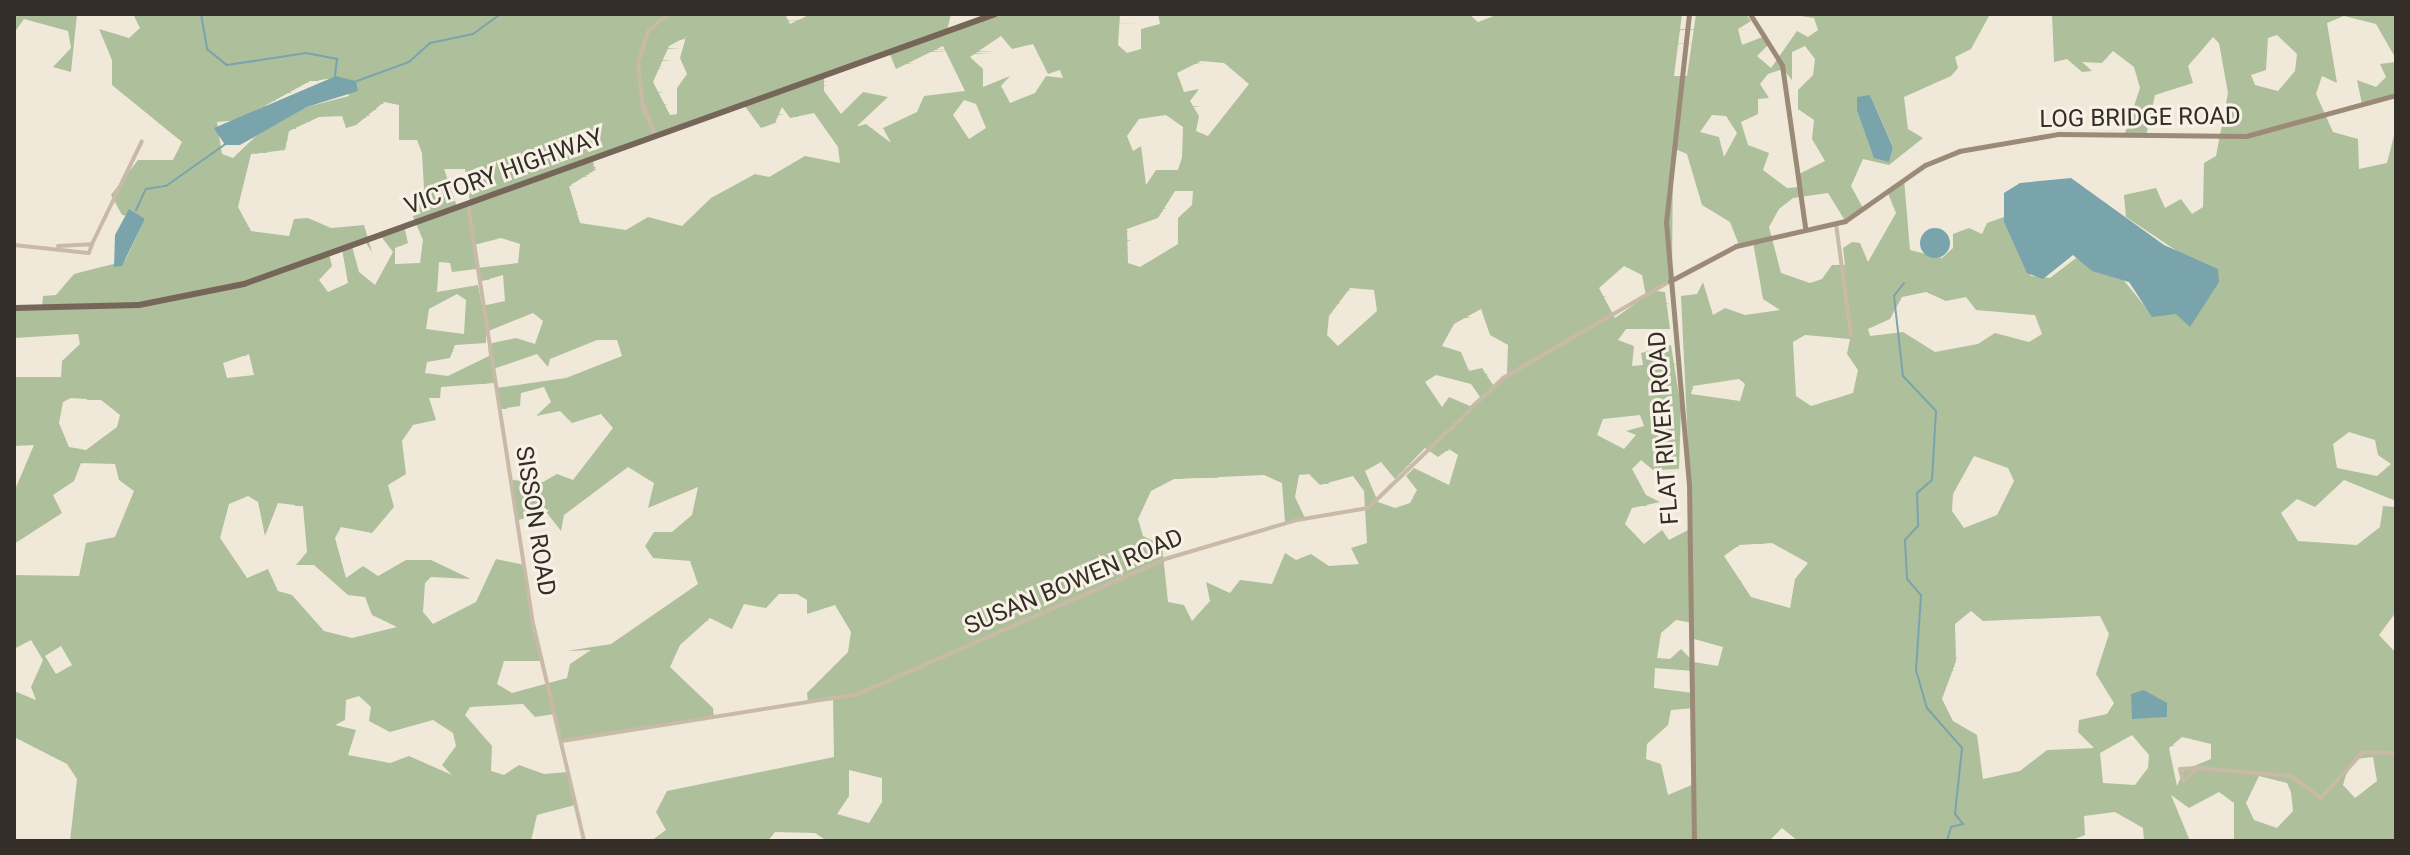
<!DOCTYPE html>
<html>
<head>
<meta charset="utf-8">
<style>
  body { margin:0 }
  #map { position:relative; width:2410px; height:855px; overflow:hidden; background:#f0e9da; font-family:Roboto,sans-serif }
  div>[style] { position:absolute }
  .green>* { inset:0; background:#aebf9b }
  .water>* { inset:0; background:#7aa4ac }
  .round { border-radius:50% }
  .stream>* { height:2px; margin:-1px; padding:0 1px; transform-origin:1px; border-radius:1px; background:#7aa4ac }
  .street>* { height:4px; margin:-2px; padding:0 2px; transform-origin:2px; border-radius:2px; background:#c8baa7 }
  .secondary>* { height:5px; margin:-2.5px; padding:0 2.5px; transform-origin:2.5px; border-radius:2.5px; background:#9b8a78 }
  .primary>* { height:6px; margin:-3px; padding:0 3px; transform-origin:3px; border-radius:3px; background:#766659 }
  span { translate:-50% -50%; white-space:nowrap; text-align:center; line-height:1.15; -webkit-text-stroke:6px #f8f2e6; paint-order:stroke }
  .street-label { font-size:24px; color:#352d27 }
  .frame { position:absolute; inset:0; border:16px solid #352d27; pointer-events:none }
</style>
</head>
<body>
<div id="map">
  <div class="green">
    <i style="clip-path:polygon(14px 14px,77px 14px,71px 72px,53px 67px,71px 48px,68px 31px,24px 19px,14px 33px)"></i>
    <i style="clip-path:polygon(evenodd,133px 14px,785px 14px,790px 24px,811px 14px,951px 14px,947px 30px,993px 14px,1120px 14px,1118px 45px,1127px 53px,1141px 49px,1141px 29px,1160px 24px,1158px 14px,1469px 14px,1478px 22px,1499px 14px,1682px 14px,1674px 76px,1687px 76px,1696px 14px,1746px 14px,1751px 21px,1738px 29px,1742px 45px,1765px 36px,1770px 43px,1757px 56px,1771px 68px,1797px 31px,1808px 37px,1818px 30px,1814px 18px,1787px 14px,1990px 14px,1971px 49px,1955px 57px,1958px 68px,1951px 76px,1904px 97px,1908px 129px,1923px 138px,1889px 165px,1863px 159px,1851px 186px,1863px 208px,1844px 219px,1828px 193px,1793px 198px,1779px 209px,1769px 227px,1781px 273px,1810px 283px,1822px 279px,1832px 265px,1845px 265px,1843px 248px,1852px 242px,1860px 243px,1868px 262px,1896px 213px,1887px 191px,1904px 179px,1910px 250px,1942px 258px,1953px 248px,1953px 234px,1969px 228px,1982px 234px,1987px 223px,2004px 217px,2031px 276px,2050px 278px,2076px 258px,2122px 278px,2147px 309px,2195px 263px,2126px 217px,2124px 195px,2156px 188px,2165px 208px,2181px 199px,2192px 214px,2203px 207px,2204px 163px,2216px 156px,2228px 93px,2219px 43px,2213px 37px,2188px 66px,2193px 83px,2155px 95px,2146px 136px,2125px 133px,2140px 88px,2134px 67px,2113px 51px,2102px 63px,2082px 62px,2092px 71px,2082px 72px,2067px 59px,2054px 62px,2052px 14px,2396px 14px,2396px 59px,2376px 24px,2344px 16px,2327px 23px,2337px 83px,2322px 76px,2316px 94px,2333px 132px,2358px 139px,2359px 169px,2387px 163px,2396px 128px,2396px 501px,2344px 480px,2315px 507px,2297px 499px,2281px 513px,2298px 541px,2357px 545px,2380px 527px,2383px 506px,2396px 507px,2396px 612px,2379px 635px,2396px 653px,2396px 841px,2234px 841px,2234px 803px,2219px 792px,2189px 808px,2171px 795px,2190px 841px,2144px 841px,2143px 828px,2115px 812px,2084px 816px,2085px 835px,2070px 841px,1798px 841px,1782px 828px,1769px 841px,827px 841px,815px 833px,775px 832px,768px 841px,651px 841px,666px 830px,656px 812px,667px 791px,834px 757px,833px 700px,808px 703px,807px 693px,848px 652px,851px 632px,835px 605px,807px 614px,807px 600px,797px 594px,779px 594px,766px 608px,744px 604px,732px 629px,710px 618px,680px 645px,670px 667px,713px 708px,714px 718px,562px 741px,554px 714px,535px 717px,523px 704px,470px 707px,465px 715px,492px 746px,491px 771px,504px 775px,519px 765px,544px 774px,568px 772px,575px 805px,537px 815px,531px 841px,70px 841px,77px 779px,67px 764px,14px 737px,14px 691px,36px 700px,31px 687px,43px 660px,31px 640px,14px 649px,14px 575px,79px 576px,86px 543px,115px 537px,134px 491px,119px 480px,115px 464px,81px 463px,74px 481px,53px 495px,62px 513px,14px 544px,14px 492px,34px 445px,14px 446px,14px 377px,61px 377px,62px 361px,80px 344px,78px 334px,15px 338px,14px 344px,14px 307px,42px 307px,43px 296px,56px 295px,74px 274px,125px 261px,145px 219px,122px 215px,111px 195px,138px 160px,173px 160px,182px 142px,112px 85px,112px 60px,99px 29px,129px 38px,140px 28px,133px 14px,2277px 35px,2297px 54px,2295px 71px,2278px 91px,2255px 85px,2251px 75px,2266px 70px,2268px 38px,2277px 35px,133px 14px,1001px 36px,1012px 49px,1033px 44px,1048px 74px,1060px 70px,1063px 78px,1046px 76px,1035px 93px,1010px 103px,1001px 86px,1010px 76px,983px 87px,983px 69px,970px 57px,1001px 36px,133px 14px,686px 37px,680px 58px,687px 74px,677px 88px,677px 114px,670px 115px,653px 82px,669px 46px,686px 37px,133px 14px,943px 46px,965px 91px,924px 96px,917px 112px,883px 128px,891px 143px,866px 124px,856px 127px,888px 97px,863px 92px,841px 114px,824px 91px,824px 76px,889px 52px,896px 69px,943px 46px,133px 14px,1805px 46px,1815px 59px,1813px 75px,1798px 90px,1798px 109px,1814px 120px,1812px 139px,1825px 161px,1799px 174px,1800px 187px,1787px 188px,1763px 170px,1769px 153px,1748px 145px,1741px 122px,1758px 114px,1758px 99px,1769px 98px,1760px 84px,1768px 74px,1783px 69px,1792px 80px,1792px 52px,1805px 46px,133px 14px,1201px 61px,1224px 63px,1249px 84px,1208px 136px,1196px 131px,1199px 116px,1190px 101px,1199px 89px,1184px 92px,1177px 73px,1201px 61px,133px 14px,341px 77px,349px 96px,307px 107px,258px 134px,233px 158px,222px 154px,217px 122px,239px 120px,310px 81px,341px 77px,133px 14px,1870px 95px,1893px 146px,1889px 162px,1872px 151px,1857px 111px,1870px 95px,133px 14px,964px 100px,976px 104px,986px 128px,969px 139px,953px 115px,964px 100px,133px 14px,384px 102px,399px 105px,399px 140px,417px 140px,422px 153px,424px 189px,408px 205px,423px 240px,420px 263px,395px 264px,395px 248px,408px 243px,404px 226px,380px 235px,393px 252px,375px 285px,359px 272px,352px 246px,364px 240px,372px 252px,364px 225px,331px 228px,308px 218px,294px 219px,289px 236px,251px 231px,238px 207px,251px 154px,285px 150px,289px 131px,319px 117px,342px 116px,346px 128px,356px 125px,384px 102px,133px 14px,744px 105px,761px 128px,775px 123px,782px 107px,790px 118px,814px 113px,838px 147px,840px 163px,805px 156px,769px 177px,755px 174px,711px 198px,682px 226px,648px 217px,626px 230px,580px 223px,569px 186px,595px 170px,592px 159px,744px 105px,133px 14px,1166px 115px,1183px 127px,1182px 157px,1178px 170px,1156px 170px,1146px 185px,1141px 146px,1133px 151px,1127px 136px,1139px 119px,1166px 115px,133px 14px,1712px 115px,1726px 116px,1737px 133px,1724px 157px,1719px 137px,1700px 132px,1712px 115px,133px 14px,1673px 148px,1687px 154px,1702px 205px,1730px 222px,1739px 245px,1753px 242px,1763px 299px,1780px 310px,1745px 315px,1725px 308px,1713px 315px,1703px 282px,1697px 294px,1681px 296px,1692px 528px,1669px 540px,1662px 530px,1644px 544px,1625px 524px,1632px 508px,1660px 502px,1646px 495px,1632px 469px,1641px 460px,1653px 470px,1679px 469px,1681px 408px,1671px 345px,1641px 353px,1643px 365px,1632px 366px,1634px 346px,1618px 340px,1626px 329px,1670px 329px,1665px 292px,1656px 291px,1672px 280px,1673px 148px,133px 14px,444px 169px,465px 169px,470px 202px,457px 207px,444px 169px,133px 14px,1175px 191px,1193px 191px,1192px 205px,1178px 218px,1178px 244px,1140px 267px,1128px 263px,1127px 229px,1158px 218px,1175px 191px,133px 14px,501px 238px,520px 244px,518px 263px,477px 268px,474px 245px,501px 238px,133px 14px,342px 249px,348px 283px,328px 292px,319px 280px,332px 266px,329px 253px,342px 249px,133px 14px,439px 262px,450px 263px,452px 272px,476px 269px,479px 282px,503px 275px,505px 301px,482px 306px,478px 285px,437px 292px,439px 262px,133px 14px,1624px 266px,1642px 275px,1646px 296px,1615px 318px,1599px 288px,1624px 266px,133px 14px,1350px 288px,1374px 290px,1377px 311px,1338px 346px,1327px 335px,1329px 316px,1350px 288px,133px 14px,1926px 292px,1946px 301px,1966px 297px,1976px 310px,2035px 315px,2042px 334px,2029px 342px,1995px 333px,1978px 344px,1935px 352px,1903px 332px,1870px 336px,1868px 329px,1890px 319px,1902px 297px,1926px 292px,133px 14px,457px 294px,466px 300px,464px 334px,426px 329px,429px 309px,457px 294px,133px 14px,1481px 309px,1490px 335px,1508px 345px,1507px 374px,1493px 385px,1482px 368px,1469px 371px,1461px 352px,1442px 346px,1454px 324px,1481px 309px,133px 14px,533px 313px,543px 321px,535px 344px,516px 338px,488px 344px,489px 356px,448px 376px,425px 373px,427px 362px,450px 358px,455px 345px,486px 343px,486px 332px,533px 313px,133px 14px,1805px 335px,1850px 339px,1847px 354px,1858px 370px,1853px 393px,1811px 406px,1796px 396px,1793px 342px,1805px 335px,133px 14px,597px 340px,617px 340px,622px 356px,566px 378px,496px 388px,499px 409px,520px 406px,521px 393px,544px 387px,551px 402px,536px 416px,560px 411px,572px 423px,601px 414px,613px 428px,573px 480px,557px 474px,543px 482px,511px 480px,518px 520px,547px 513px,561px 531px,564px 515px,628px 467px,654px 483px,648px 508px,698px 487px,692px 515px,672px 532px,654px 532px,645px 546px,653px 558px,690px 561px,698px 584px,611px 644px,567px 651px,591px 650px,570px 664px,567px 678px,512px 693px,497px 684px,504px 661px,540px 661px,525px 565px,496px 559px,476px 602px,433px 624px,423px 612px,425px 583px,431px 577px,471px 579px,431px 560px,406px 560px,378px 576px,363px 566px,346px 578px,335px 538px,341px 527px,372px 533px,394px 507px,388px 485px,406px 474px,402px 441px,413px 425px,436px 420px,429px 398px,440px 398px,441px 387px,494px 383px,493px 369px,537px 354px,548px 367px,550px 359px,597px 340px,133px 14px,249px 354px,254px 375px,227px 378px,223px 363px,249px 354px,133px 14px,1436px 375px,1471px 384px,1480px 397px,1470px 406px,1449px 397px,1442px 407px,1425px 382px,1436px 375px,133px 14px,1739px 379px,1745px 384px,1740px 401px,1691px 394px,1693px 386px,1739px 379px,133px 14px,71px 398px,101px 400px,120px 415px,117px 427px,86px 450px,69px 447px,59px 423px,63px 402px,71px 398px,133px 14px,1640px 415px,1644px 426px,1626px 431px,1636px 435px,1624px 449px,1597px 435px,1603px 419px,1640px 415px,133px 14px,2349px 432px,2375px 440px,2378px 455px,2391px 464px,2377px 476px,2337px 468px,2333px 444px,2349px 432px,133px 14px,1425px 448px,1438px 457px,1449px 449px,1458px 455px,1449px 485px,1414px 468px,1406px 476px,1417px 490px,1410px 503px,1395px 508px,1378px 502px,1365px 471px,1381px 462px,1395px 479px,1425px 448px,133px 14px,1974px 456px,2008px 468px,2014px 481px,1997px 515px,1964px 528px,1952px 511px,1953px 494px,1974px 456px,133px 14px,1309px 474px,1320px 485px,1353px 476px,1364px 491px,1367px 543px,1351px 548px,1359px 564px,1329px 566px,1311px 554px,1296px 560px,1285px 553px,1272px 584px,1240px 580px,1230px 593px,1206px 582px,1210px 601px,1192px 621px,1184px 605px,1168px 602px,1162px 545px,1143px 536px,1138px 519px,1151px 491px,1174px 479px,1264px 475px,1282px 483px,1285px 522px,1305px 518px,1295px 497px,1299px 475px,1309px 474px,133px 14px,248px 496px,258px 502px,265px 536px,278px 503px,303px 506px,307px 552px,296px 565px,314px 565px,348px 595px,365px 597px,372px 615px,397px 627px,352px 638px,324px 631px,292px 595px,278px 591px,268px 569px,247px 578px,220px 538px,229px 504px,248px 496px,133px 14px,1772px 543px,1808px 563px,1795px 579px,1790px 608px,1751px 597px,1724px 556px,1739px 545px,1772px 543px,133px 14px,1971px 611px,1983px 621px,2100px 616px,2109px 634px,2096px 674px,2114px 703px,2107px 714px,2079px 720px,2078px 732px,2094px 748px,2047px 750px,2020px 771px,1983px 779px,1977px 735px,1953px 721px,1942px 699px,1956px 661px,1955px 624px,1971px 611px,133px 14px,1676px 620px,1693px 623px,1694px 639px,1723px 647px,1718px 666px,1694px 662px,1681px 649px,1670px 659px,1657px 658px,1661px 633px,1676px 620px,133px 14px,61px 646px,72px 665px,56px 674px,45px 656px,61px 646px,133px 14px,1655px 668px,1693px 671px,1693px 693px,1654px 688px,1655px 668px,133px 14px,359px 696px,371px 707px,369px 721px,390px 732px,433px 720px,453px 733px,456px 746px,442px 765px,452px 775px,409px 756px,390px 763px,348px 755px,356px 730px,335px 725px,345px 720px,346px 700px,359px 696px,133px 14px,1694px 708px,1694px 784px,1668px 795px,1661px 764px,1646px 759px,1647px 744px,1668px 725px,1671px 710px,1694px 708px,133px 14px,2132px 735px,2149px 755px,2148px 768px,2135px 785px,2103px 783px,2100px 753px,2132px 735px,133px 14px,2182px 737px,2211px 744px,2211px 759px,2184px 770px,2177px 786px,2169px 748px,2182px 737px,133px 14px,2373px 757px,2377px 781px,2355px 798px,2343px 785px,2346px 775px,2356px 759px,2373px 757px,133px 14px,849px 770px,882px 778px,882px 802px,869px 823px,837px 814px,849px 796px,849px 770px,133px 14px,2259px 776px,2287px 783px,2291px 792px,2293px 811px,2277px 828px,2254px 820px,2246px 803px,2259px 776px)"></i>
    <i style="clip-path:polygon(2396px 62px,2396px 95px,2362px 104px,2357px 80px,2376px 87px,2386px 77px,2380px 64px)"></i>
  </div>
  <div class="water">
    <i style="clip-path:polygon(336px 76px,356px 81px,358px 91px,307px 107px,240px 145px,225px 145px,214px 128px)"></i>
    <i style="clip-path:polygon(1870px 95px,1893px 147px,1889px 162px,1874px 158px,1857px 111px,1857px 97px)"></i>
    <i style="clip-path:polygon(2071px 178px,2164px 245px,2218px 269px,2219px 282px,2190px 327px,2176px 314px,2152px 317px,2129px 282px,2092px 271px,2073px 255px,2043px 279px,2027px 273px,2004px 222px,2004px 193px,2020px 183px)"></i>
    <i style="clip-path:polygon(129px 209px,145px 219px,122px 266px,114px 267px,115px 235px)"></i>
    <i class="round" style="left:1920px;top:228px;width:30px;height:30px"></i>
    <i style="clip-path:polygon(2144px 690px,2167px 703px,2167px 717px,2132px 719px,2131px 694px)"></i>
  </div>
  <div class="stream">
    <i style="left:201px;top:14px;width:36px;rotate:80deg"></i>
    <i style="left:207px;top:49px;width:26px;rotate:39deg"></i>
    <i style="left:227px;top:65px;width:80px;rotate:-8.6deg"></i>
    <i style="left:306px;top:53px;width:32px;rotate:11deg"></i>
    <i style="left:337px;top:59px;width:17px;rotate:97deg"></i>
    <i style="left:357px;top:81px;width:55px;rotate:-20.1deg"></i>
    <i style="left:409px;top:62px;width:28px;rotate:-42deg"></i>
    <i style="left:430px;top:43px;width:44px;rotate:-11.8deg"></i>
    <i style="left:473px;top:34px;width:34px;rotate:-36deg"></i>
    <i style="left:136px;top:210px;width:23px;rotate:-65deg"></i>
    <i style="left:146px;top:189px;width:20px;rotate:-9deg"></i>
    <i style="left:166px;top:186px;width:75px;rotate:-35.2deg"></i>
    <i style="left:1904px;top:283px;width:16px;rotate:128deg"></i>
    <i style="left:1894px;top:296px;width:81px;rotate:83.6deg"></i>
    <i style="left:1903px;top:376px;width:48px;rotate:46.7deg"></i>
    <i style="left:1936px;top:411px;width:69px;rotate:93.3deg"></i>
    <i style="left:1932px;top:480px;width:20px;rotate:139deg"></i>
    <i style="left:1917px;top:493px;width:33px;rotate:88deg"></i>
    <i style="left:1918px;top:526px;width:19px;rotate:133deg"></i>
    <i style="left:1905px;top:540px;width:39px;rotate:87deg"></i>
    <i style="left:1907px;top:579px;width:21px;rotate:49deg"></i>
    <i style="left:1921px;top:595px;width:75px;rotate:93.8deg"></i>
    <i style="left:1916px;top:670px;width:40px;rotate:74deg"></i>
    <i style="left:1927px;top:708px;width:53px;rotate:48.8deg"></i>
    <i style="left:1962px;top:748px;width:66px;rotate:96.1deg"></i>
    <i style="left:1955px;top:814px;width:13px;rotate:51deg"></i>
    <i style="left:1963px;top:824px;width:12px;rotate:166deg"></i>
    <i style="left:1951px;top:827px;width:15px;rotate:106deg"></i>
  </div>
  <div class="street">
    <i style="left:644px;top:105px;width:29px;rotate:70deg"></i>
    <i style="left:656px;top:136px;width:31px;rotate:-115deg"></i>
    <i style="left:643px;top:108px;width:45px;rotate:-96.3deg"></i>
    <i style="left:638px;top:63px;width:35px;rotate:-72deg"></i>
    <i style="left:649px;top:30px;width:25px;rotate:-40deg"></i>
    <i style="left:468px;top:204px;width:420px;rotate:81.2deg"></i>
    <i style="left:532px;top:619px;width:228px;rotate:76.8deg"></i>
    <i style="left:1836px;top:224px;width:112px;rotate:82.3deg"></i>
    <i style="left:14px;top:245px;width:75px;rotate:6.1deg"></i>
    <i style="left:89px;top:253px;width:9px;rotate:-72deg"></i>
    <i style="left:58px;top:246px;width:34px;rotate:-3deg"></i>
    <i style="left:92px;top:244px;width:114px;rotate:-64.1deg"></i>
    <i style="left:562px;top:741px;width:300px;rotate:-9deg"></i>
    <i style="left:858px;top:694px;width:335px;rotate:-23.7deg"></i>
    <i style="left:1165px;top:559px;width:138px;rotate:-16.5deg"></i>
    <i style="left:1297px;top:520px;width:72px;rotate:-9.6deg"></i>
    <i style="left:1368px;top:508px;width:187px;rotate:-43.9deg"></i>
    <i style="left:1503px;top:378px;width:193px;rotate:-30.1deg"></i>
    <i style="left:2197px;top:768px;width:19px;rotate:137deg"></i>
    <i style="left:2183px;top:781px;width:12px;rotate:-104deg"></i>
    <i style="left:2180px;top:769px;width:17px;rotate:-3deg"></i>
    <i style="left:2197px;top:768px;width:94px;rotate:4.9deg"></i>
    <i style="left:2291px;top:776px;width:37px;rotate:36deg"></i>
    <i style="left:2321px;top:798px;width:62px;rotate:-47.6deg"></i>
    <i style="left:2363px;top:752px;width:33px;rotate:2deg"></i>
  </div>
  <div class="secondary">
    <i style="left:1689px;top:14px;width:209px;rotate:96.3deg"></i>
    <i style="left:1666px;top:222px;width:262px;rotate:85deg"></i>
    <i style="left:1689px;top:483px;width:358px;rotate:89.2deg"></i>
    <i style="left:1750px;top:14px;width:60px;rotate:57.9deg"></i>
    <i style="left:1782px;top:65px;width:164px;rotate:81.9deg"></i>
    <i style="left:1670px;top:281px;width:75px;rotate:-27.9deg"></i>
    <i style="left:1736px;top:246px;width:112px;rotate:-12.9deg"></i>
    <i style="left:1845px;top:221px;width:98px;rotate:-35deg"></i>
    <i style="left:1925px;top:165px;width:37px;rotate:-22deg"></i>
    <i style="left:1959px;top:151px;width:100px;rotate:-9.7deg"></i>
    <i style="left:2058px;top:134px;width:188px;rotate:0.6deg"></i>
    <i style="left:2246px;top:136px;width:156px;rotate:-15.3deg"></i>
  </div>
  <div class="primary">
    <i style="left:14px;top:308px;width:125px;rotate:-1.4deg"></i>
    <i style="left:139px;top:305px;width:107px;rotate:-11.3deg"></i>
    <i style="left:244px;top:284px;width:798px;rotate:-19.77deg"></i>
  </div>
  <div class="street-label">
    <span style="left:2140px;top:118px;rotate:-1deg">LOG BRIDGE ROAD</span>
    <span style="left:504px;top:172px;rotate:-20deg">VICTORY HIGHWAY</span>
    <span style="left:1664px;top:428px;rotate:-94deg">FLAT RIVER ROAD</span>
    <span style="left:535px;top:521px;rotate:81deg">SISSON ROAD</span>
    <span style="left:1074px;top:582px;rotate:-23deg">SUSAN BOWEN ROAD</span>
  </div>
  <div class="frame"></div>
</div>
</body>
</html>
